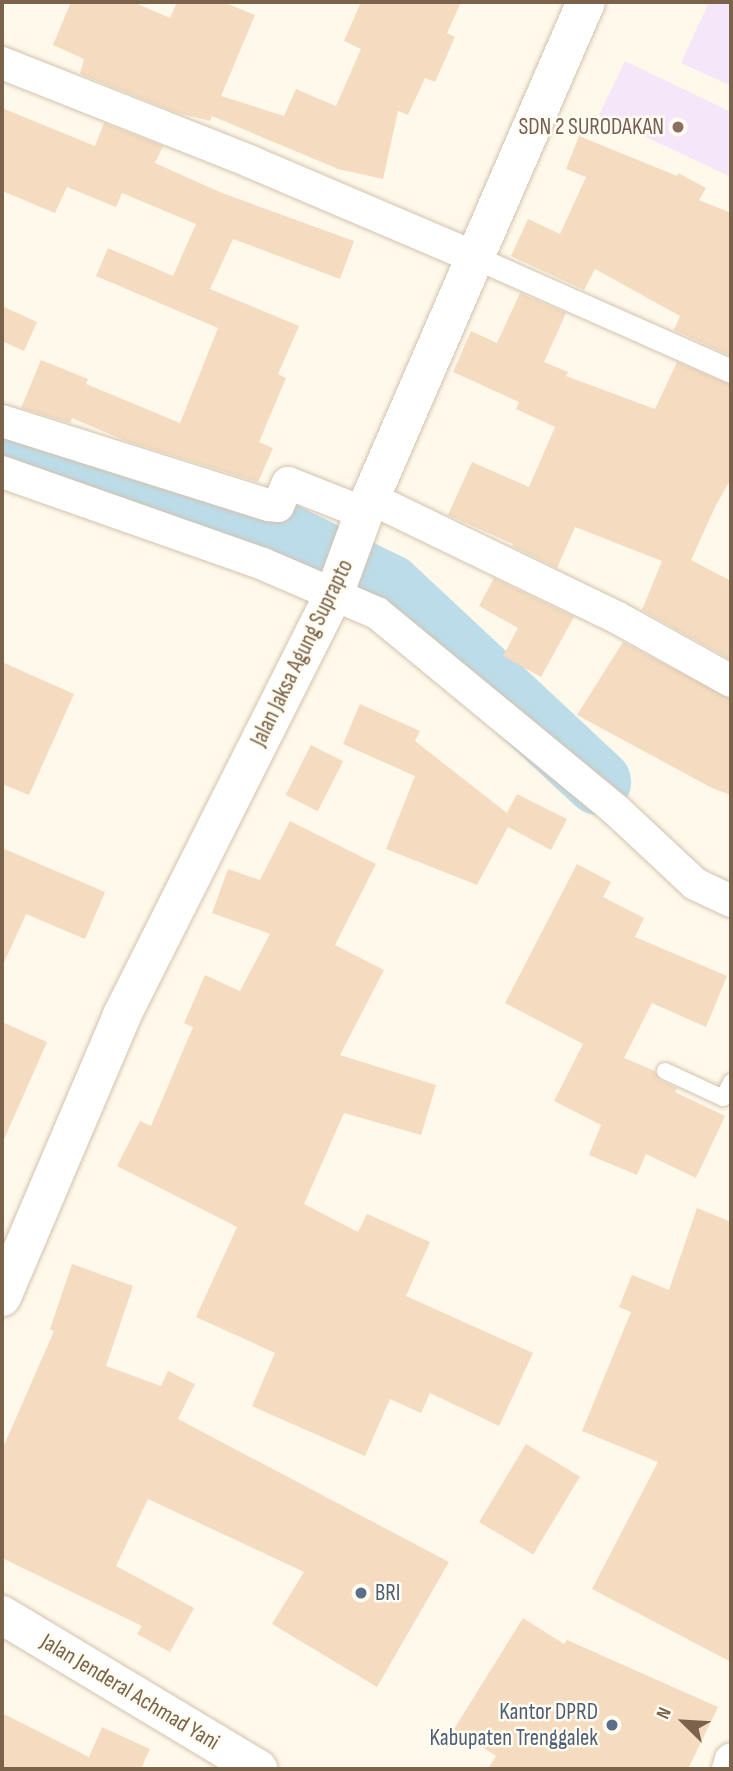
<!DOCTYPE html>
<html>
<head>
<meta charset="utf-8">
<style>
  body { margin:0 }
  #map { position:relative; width:733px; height:1771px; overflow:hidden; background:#fef9ea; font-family:"Sofia Sans Condensed",sans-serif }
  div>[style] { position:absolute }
  .education>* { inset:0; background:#f6e6fa }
  .river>* { height:66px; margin:-33px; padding:0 33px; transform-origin:33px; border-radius:33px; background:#bcdce9 }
  .building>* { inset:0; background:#f5dcc0; transform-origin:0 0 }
  .roads { filter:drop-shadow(0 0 2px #d2c2ae) drop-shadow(0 0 2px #d2c2ae) }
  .service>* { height:16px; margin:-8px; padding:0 8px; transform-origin:8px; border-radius:8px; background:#fff }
  .pedestrian>* { height:23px; margin:-11.5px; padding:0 11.5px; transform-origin:11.5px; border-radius:11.5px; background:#fff }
  .minor>* { height:32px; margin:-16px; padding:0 16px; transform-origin:16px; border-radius:16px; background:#fff }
  .secondary>* { height:38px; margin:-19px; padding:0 19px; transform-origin:19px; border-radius:19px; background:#fff }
  .dots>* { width:19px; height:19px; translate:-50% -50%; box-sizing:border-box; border:4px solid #fffcf1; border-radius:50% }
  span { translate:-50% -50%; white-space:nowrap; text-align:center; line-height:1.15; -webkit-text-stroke:5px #fffcf1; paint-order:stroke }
  .education-label { font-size:23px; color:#785e54 }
  .right { translate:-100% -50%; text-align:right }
  .street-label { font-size:23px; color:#7b634b }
  .service-label { font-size:23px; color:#4e5e75 }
  .left { translate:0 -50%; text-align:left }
  .frame { position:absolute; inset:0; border:4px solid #7b634b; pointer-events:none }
  .north { position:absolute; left:649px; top:1687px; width:70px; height:70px; -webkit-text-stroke:5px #fffcf1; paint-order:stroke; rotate:294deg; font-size:19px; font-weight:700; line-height:28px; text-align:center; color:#7b634b }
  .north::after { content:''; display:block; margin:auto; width:24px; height:32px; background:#7b634b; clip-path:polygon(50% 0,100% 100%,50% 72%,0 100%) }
</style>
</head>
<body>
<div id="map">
  <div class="education">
    <i style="clip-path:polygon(709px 2px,731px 2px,731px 86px,681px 63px)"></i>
    <i style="clip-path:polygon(625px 61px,731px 112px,731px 177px,599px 115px)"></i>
  </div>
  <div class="river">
    <i style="left:2px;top:448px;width:296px;rotate:17.3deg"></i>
    <i style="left:285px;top:536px;width:116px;rotate:26.1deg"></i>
    <i style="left:389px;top:587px;width:286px;rotate:43deg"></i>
  </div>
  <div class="building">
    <i style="clip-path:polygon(71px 2px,133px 2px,170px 18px,177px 2px,223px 2px,255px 15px,221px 96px,284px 116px,296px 89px,336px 106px,361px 49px,344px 41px,361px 2px,461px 2px,447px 33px,455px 37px,435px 82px,425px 78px,408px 115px,398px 111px,383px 179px,338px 169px,212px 116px,210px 121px,178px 113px,80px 74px,84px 59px,53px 45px)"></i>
    <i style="clip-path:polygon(2px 108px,95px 146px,104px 123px,163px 146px,155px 163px,222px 193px,354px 241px,340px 279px,233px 239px,210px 289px,299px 326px,278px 374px,286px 378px,259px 442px,273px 448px,258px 482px,126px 441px,72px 418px,70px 423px,21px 408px,41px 360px,88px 379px,86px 384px,180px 423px,218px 328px,96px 276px,108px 248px,173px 276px,196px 224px,122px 193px,116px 207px,67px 187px,55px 213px,2px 191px)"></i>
    <i style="clip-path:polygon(579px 136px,677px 176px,678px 173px,706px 188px,699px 200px,731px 213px,731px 356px,674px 330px,680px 316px,595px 269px,584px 290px,511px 256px,528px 219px,560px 234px,586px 177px,566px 169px)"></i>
    <i style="clip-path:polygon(520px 293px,566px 313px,544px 362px,568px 372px,566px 376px,655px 409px,677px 362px,731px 385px,731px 479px,716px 505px,691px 560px,731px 581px,731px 660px,642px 610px,662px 561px,575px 527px,557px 568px,512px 546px,513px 544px,448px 515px,472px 462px,529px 487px,555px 427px,516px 409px,519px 402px,453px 372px,471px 331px,497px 343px)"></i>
    <i style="clip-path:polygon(2px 306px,37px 322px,24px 351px,2px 341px)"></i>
    <i style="clip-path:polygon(494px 578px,574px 617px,541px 677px,503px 656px,518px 628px,479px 606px)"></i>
    <i style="clip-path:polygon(623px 642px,731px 699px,731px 795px,712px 788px,577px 715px)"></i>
    <i style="clip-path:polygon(2px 662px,74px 694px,29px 795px,2px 784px)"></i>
    <i style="clip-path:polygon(360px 704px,420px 731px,415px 741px,507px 813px,517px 794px,567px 819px,551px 850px,508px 827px,477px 885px,386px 849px,415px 776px,343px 744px)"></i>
    <i style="left:311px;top:745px;width:36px;height:56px;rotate:27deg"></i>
    <i style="clip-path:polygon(290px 821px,376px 864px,335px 945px,384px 970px,340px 1055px,436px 1085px,421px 1135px,344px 1113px,304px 1204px,358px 1232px,367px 1214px,430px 1242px,406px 1296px,533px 1353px,499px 1426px,430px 1393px,421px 1413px,390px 1399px,365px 1456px,252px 1406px,275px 1353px,196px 1317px,237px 1227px,117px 1166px,140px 1121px,151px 1126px,193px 1027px,184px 1023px,205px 975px,240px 991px,270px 934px,212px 913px,228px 869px,260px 880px)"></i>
    <i style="clip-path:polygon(2px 848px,105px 892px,85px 939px,26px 914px,2px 967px)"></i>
    <i style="clip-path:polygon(577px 864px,611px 882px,603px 897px,644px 918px,635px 937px,727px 976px,706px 1027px,652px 1003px,624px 1058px,655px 1071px,660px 1080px,677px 1088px,675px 1092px,725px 1116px,696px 1178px,646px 1154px,637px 1175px,589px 1155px,601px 1125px,554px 1101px,583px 1044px,505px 1003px)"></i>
    <i style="clip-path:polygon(2px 1022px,47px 1042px,2px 1144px)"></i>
    <i style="clip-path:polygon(697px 1208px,731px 1222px,731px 1662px,592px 1589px,658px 1462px,582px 1431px,631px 1312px,619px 1307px,632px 1275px,669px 1290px)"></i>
    <i style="clip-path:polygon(72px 1264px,133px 1286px,106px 1366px,161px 1386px,168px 1371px,195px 1384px,178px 1419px,449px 1562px,377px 1687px,272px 1624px,304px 1572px,148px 1499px,116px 1566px,194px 1608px,170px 1652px,137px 1634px,142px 1626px,2px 1558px,2px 1450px,54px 1331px,50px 1329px)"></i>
    <i style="left:526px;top:1444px;width:63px;height:91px;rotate:31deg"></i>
    <i style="clip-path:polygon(523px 1618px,564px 1644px,567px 1640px,718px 1707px,688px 1769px,488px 1769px,496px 1756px,454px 1729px)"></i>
    <i style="clip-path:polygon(2px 1713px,89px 1757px,102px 1727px,150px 1749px,141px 1769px,2px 1769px)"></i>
  </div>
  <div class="roads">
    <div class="service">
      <i style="left:665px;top:1071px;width:64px;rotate:25deg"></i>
      <i style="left:723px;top:1098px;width:18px;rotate:-63deg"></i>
    </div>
    <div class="pedestrian">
      <i style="left:474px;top:257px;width:281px;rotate:23.9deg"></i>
    </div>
    <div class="minor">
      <i style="left:2px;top:63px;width:266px;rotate:21.6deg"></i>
      <i style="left:249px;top:161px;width:245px;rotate:23.1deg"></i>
      <i style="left:2px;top:421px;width:280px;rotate:17.5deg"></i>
      <i style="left:269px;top:505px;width:9px;rotate:6deg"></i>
      <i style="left:278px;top:506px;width:25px;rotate:-67deg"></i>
      <i style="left:288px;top:483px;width:82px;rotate:21.5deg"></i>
      <i style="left:2px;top:472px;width:277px;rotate:19.4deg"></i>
      <i style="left:263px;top:564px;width:124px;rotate:23.3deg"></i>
      <i style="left:377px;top:613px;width:310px;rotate:39.5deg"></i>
      <i style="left:616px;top:810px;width:108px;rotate:43.1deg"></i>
      <i style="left:695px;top:884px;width:40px;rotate:25deg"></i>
      <i style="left:372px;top:499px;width:273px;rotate:25.8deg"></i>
      <i style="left:618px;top:618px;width:129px;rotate:29.1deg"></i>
      <i style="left:728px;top:1769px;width:10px;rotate:-73deg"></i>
    </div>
    <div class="secondary">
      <i style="left:2px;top:1297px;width:306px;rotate:-66.9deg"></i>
      <i style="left:122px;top:1015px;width:474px;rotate:-63.3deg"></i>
      <i style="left:335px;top:592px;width:84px;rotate:-69.8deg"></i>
      <i style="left:364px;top:513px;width:557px;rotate:-66.52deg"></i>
      <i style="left:2px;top:1615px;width:299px;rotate:31deg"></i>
    </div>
  </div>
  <div class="dots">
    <i style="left:678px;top:127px;background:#8d6e63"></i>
    <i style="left:361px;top:1593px;background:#5c6f8a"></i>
    <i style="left:612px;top:1725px;background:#5c6f8a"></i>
  </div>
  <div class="education-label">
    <span class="right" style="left:664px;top:127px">SDN 2 SURODAKAN</span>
  </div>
  <div class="street-label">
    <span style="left:302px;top:653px;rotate:-64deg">Jalan Jaksa Agung Suprapto</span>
    <span style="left:130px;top:1692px;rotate:31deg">Jalan Jenderal Achmad Yani</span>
  </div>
  <div class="service-label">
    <span class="left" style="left:375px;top:1593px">BRI</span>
    <span class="right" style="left:598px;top:1725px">Kantor DPRD<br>Kabupaten Trenggalek</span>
  </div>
  <div class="frame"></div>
  <div class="north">N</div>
</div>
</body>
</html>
